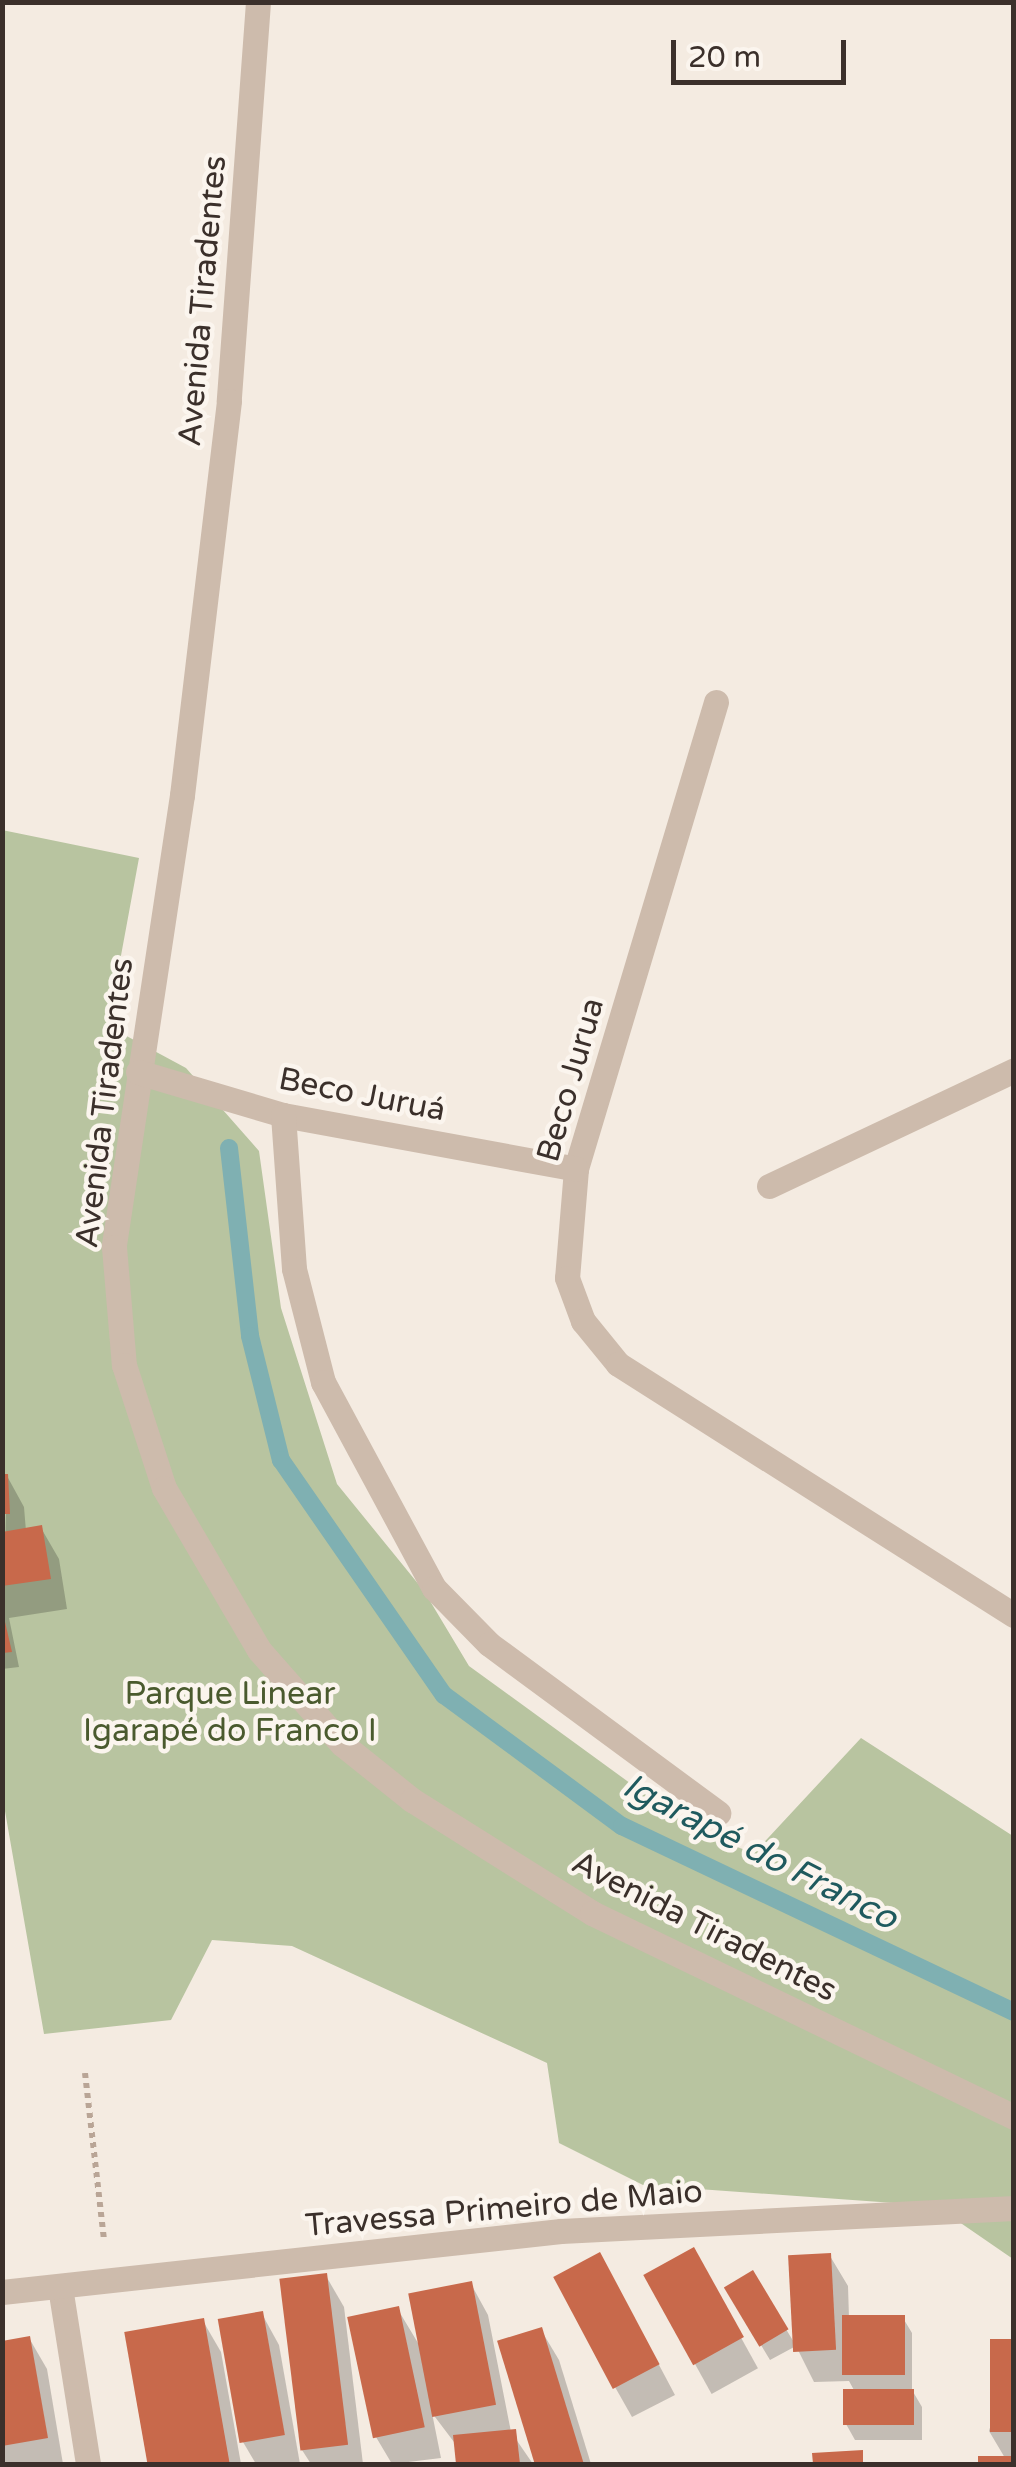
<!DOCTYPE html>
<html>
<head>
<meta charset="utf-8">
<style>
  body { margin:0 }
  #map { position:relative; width:1016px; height:2467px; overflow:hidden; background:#f4ebe1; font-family:"Varela Round",sans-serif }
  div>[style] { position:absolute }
  .green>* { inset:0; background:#b8c4a0 }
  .shadow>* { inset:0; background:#0003; transform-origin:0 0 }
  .stream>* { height:18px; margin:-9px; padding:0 9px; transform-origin:9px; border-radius:9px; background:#7fb0b2 }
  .building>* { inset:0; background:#c8694b; transform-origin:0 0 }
  .path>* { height:6px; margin-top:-3px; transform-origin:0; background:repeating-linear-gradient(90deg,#b9a596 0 5px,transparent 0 10px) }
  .minor>* { height:25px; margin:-12.5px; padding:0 12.5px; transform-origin:12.5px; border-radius:12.5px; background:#cdbbac }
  span { translate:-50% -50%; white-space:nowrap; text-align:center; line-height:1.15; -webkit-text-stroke:9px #fbf5ee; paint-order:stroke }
  .street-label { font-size:32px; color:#3b302b }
  .park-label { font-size:32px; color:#4a5a2e }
  .water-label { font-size:35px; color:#1f5a5e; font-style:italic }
  .frame { position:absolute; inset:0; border:5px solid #3b302b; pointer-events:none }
  .scale { position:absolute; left:671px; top:40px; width:175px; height:45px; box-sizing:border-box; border:5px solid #3b302b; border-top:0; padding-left:12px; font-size:30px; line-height:35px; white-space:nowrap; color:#3b302b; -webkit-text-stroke:8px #fbf5ee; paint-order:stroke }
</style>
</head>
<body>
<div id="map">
  <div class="green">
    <i style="clip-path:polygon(2px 830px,139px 858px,108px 1026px,186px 1068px,259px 1151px,281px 1308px,337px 1484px,424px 1591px,469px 1666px,700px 1834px,754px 1853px,861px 1738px,1013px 1836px,1013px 2259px,936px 2206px,643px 2185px,559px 2143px,547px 2063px,292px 1946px,212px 1940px,171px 2020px,44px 2034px,2px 1794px)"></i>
  </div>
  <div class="shadow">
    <i style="clip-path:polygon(7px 1476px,24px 1507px,26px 1531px,41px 1528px,59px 1559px,67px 1609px,9px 1618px,19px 1667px,2px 1669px)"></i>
    <i style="left:693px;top:2251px;width:134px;height:53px;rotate:61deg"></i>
    <i style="clip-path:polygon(830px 2256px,848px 2286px,849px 2318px,903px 2318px,912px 2333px,912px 2390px,922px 2407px,922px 2440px,855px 2440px,846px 2424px,855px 2392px,849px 2381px,814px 2382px,796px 2346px,770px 2360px,727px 2289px,752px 2273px,795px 2344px)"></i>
    <i style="clip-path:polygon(326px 2276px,344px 2307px,363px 2464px,311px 2464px,302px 2450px)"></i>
    <i style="clip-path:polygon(471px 2284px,488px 2315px,511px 2432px,533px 2464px,459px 2464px,457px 2446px,432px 2413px,441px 2458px,392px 2464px,376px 2437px,397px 2308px,421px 2348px)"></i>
    <i style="clip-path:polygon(617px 2286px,675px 2395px,632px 2417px,615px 2387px)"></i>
    <i style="clip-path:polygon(262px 2314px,279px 2345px,300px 2464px,256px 2464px,243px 2442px)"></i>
    <i style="clip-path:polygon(203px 2321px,221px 2352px,241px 2464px,150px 2464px,127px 2334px)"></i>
    <i style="clip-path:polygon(541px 2330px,559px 2360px,591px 2464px,538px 2464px,500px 2342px)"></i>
    <i style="clip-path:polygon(29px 2338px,47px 2369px,63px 2464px,2px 2464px,2px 2343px)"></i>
    <i style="clip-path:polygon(1014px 2342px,1014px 2464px,980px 2464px,980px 2459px,1005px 2458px,989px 2431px)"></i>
  </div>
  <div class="stream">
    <i style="left:229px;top:1148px;width:189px;rotate:83.6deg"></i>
    <i style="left:250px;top:1336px;width:128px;rotate:76deg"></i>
    <i style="left:281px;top:1460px;width:286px;rotate:55.3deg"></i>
    <i style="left:444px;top:1695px;width:221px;rotate:36.4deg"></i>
    <i style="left:622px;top:1826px;width:434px;rotate:25.4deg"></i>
  </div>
  <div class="building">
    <i style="clip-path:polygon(2px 1474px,8px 1474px,10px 1514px,2px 1514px)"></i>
    <i style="clip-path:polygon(42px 1525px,51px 1579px,2px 1586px,2px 1532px)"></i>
    <i style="clip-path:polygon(2px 1609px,12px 1652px,2px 1653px)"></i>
    <i style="left:694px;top:2247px;width:103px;height:58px;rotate:61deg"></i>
    <i style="left:600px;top:2252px;width:127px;height:53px;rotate:62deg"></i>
    <i style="left:831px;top:2253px;width:97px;height:43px;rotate:87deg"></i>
    <i style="left:753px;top:2270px;width:69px;height:34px;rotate:59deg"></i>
    <i style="left:327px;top:2273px;width:173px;height:48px;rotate:83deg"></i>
    <i style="left:472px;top:2281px;width:126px;height:65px;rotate:79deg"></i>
    <i style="left:399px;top:2306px;width:124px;height:53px;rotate:78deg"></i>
    <i style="left:263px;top:2311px;width:126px;height:46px;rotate:80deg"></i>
    <i style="left:842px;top:2315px;width:63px;height:60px"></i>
    <i style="left:204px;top:2318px;width:148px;height:81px;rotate:80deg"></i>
    <i style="left:542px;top:2327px;width:144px;height:47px;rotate:73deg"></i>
    <i style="clip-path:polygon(30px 2336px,48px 2438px,2px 2446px,2px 2341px)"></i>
    <i style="left:990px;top:2339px;width:24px;height:93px"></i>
    <i style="left:843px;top:2389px;width:71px;height:36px"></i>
    <i style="clip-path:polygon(516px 2429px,520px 2464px,456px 2464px,453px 2435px)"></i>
    <i style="clip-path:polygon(863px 2450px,863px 2464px,813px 2464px,812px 2453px)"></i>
    <i style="left:978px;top:2456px;width:36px;height:8px"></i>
  </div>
  <div class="path">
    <i style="left:85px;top:2073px;width:169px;rotate:83.5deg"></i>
  </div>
  <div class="minor">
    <i style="left:258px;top:2px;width:400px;rotate:94.2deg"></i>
    <i style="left:229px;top:401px;width:397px;rotate:96.8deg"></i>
    <i style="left:182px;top:795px;width:457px;rotate:98.6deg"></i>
    <i style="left:114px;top:1247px;width:118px;rotate:85.2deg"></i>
    <i style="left:124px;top:1365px;width:129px;rotate:72deg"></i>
    <i style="left:164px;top:1488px;width:188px;rotate:59.6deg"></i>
    <i style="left:259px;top:1650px;width:125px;rotate:48.6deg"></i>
    <i style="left:342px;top:1744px;width:90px;rotate:38.7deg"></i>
    <i style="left:412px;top:1800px;width:213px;rotate:32.1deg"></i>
    <i style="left:592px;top:1913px;width:469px;rotate:25.8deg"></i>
    <i style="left:716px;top:702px;width:488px;rotate:106.7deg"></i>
    <i style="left:576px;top:1169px;width:109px;rotate:94.7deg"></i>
    <i style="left:567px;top:1278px;width:46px;rotate:69.6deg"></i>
    <i style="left:583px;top:1321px;width:55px;rotate:50.9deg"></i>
    <i style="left:618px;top:1364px;width:469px;rotate:32.4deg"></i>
    <i style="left:138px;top:1072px;width:151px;rotate:16.5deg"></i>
    <i style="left:283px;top:1115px;width:298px;rotate:10.4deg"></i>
    <i style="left:283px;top:1115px;width:154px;rotate:85.9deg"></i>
    <i style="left:294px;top:1269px;width:117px;rotate:75.6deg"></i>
    <i style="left:323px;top:1382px;width:234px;rotate:61.7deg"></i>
    <i style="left:434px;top:1588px;width:78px;rotate:45.5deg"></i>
    <i style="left:489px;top:1644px;width:285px;rotate:36.4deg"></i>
    <i style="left:769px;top:1186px;width:271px;rotate:-25.3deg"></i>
    <i style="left:60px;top:2287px;width:179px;rotate:81deg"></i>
    <i style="left:2px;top:2292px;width:562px;rotate:-6.23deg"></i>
    <i style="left:561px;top:2231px;width:454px;rotate:-2.9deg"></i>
  </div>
  <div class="street-label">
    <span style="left:203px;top:301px;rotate:-85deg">Avenida Tiradentes</span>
    <span style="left:571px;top:1080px;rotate:-74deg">Beco Jurua</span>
    <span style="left:362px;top:1095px;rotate:11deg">Beco Juruá</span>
    <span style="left:105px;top:1103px;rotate:-83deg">Avenida Tiradentes</span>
    <span style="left:704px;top:1927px;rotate:27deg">Avenida Tiradentes</span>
    <span style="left:504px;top:2209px;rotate:-5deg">Travessa Primeiro de Maio</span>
  </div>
  <div class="park-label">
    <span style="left:230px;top:1713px">Parque Linear<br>Igarapé do Franco I</span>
  </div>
  <div class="water-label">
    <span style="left:760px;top:1852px;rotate:27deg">Igarapé do Franco</span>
  </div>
  <div class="frame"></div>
  <div class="scale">20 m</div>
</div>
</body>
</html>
